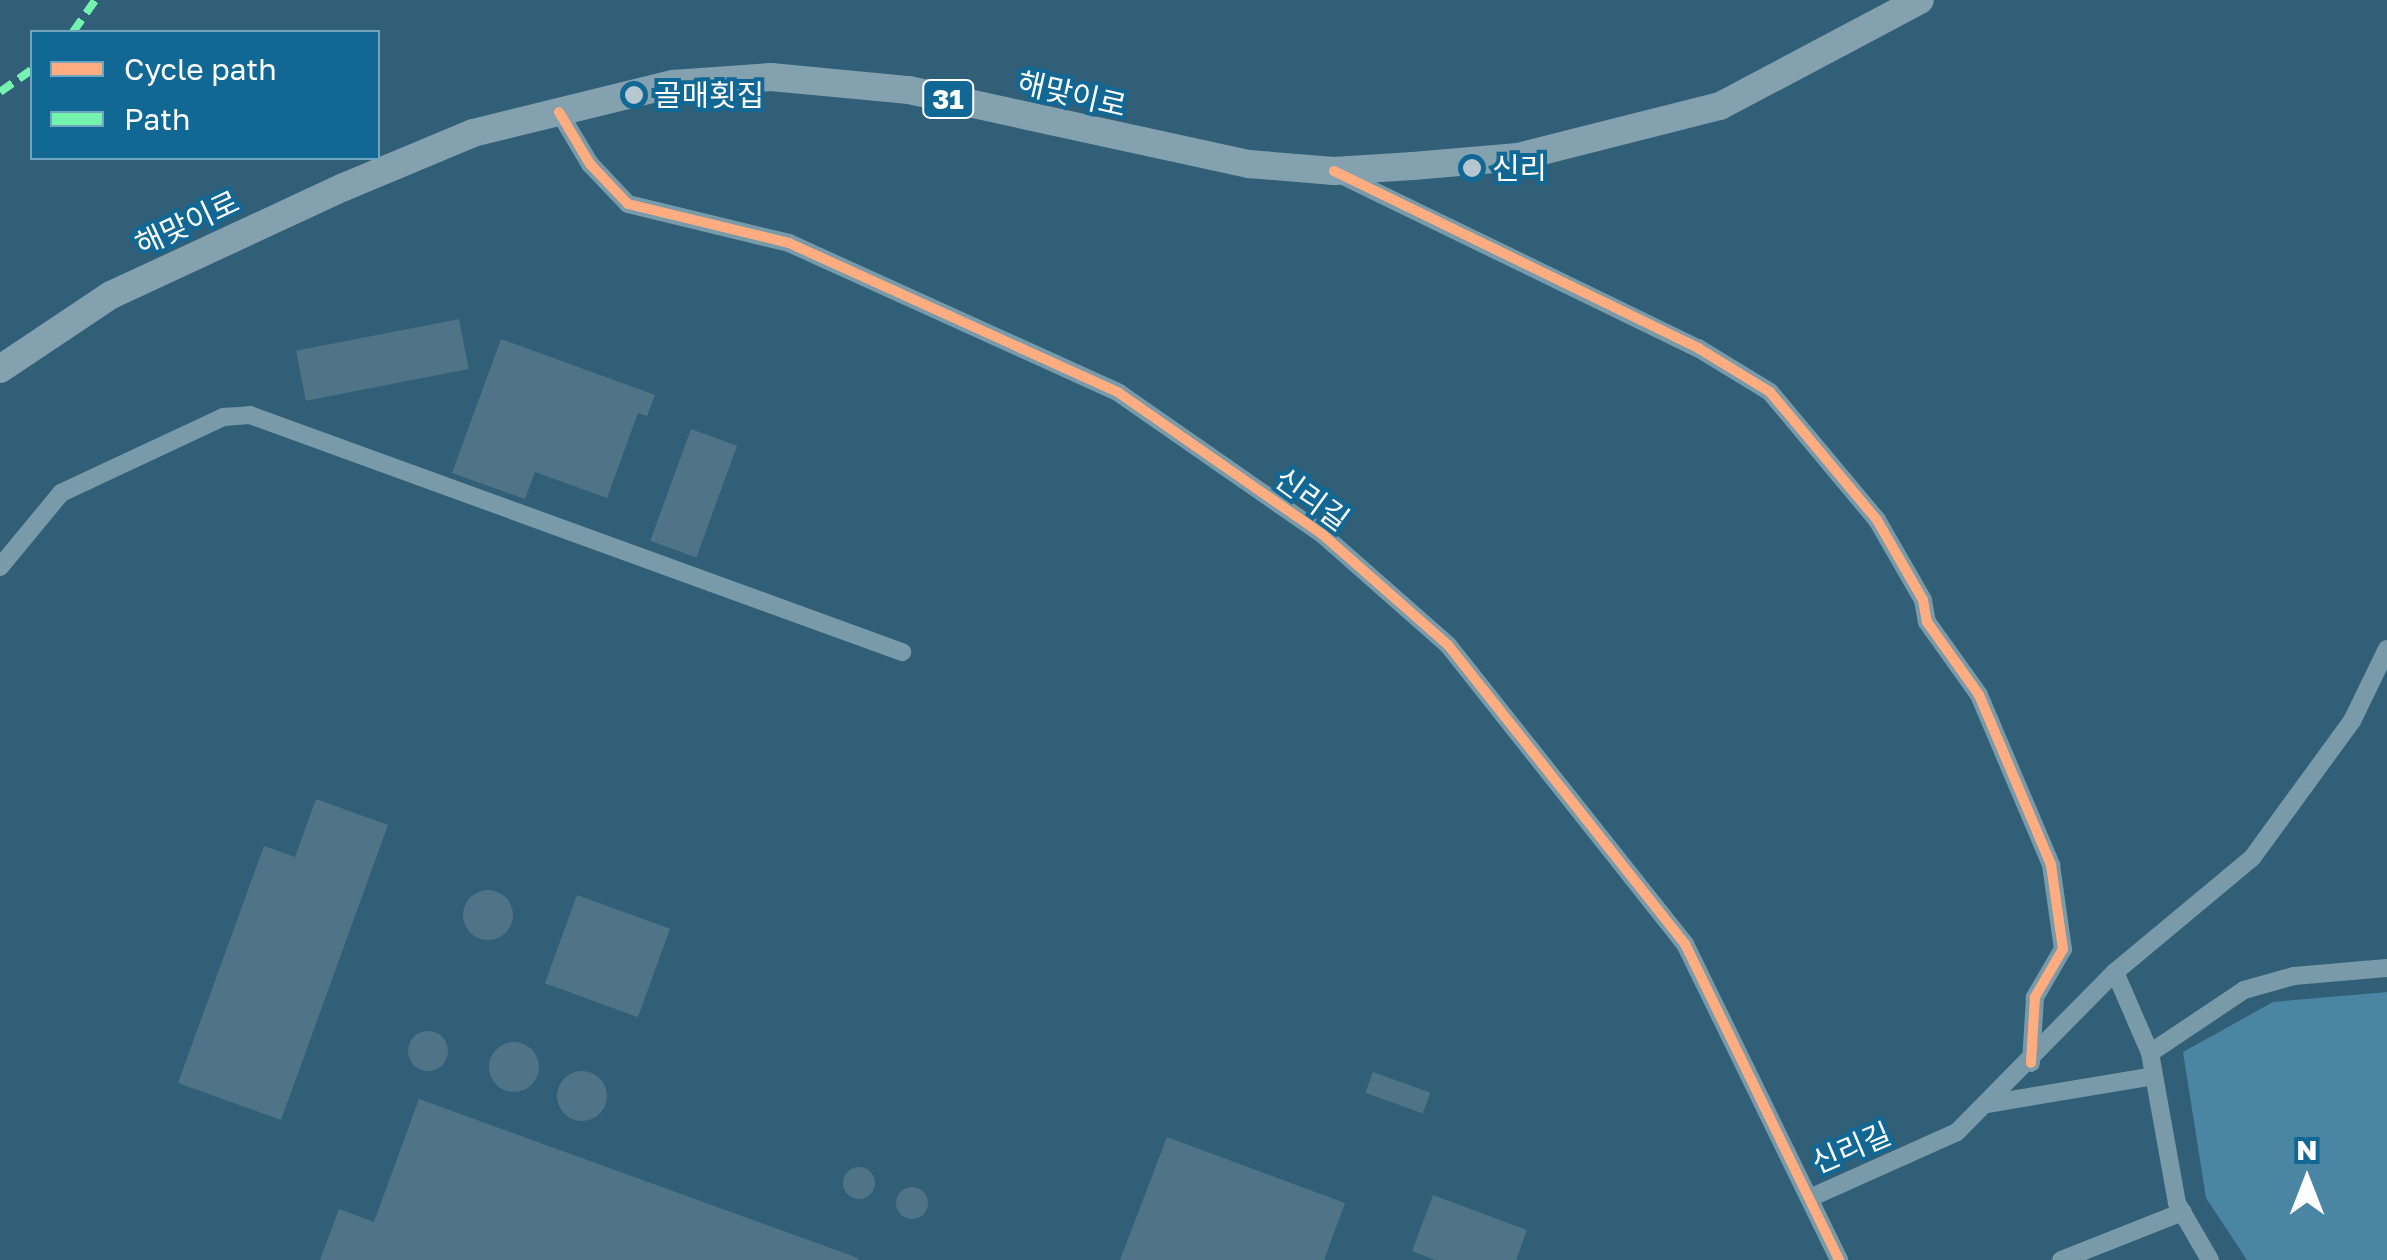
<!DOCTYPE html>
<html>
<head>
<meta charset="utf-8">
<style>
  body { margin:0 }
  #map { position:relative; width:2387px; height:1260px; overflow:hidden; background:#305f77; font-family:"Golos Text","Noto Sans KR",sans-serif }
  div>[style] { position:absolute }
  .water>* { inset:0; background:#4a85a4 }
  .building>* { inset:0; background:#4f7487; transform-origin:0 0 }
  .round { border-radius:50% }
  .minor>* { height:18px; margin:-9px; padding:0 9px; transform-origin:9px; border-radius:9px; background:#789aa9 }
  .primary>* { height:28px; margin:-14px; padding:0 14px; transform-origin:14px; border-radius:14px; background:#84a1b0 }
  .quiet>* { height:8px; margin-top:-4px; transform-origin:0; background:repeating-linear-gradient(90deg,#73f3ae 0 15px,transparent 0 23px) }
  .cycleway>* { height:10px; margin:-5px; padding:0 5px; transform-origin:5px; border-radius:5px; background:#ffac80 }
  .dots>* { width:28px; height:28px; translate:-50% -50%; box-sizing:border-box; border:5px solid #126895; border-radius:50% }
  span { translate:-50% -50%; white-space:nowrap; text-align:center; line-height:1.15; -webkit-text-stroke:8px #126895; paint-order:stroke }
  .shield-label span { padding:2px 8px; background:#126895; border:2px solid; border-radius:8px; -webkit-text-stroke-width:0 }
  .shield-label { font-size:28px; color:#fff; font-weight:700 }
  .street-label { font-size:30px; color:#fff }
  .poi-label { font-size:30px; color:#fff }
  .left { translate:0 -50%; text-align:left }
  .legend { position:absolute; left:30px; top:30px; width:350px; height:130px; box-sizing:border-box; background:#126895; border:2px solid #71a4bf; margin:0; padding:12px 18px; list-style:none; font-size:30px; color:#fff }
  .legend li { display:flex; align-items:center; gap:20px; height:50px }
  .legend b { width:50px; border:2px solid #71a4bf }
  .north { position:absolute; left:2257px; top:1130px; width:100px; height:100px; -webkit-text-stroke:8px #126895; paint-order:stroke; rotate:0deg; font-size:28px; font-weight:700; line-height:40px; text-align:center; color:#fff }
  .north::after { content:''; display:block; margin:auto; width:35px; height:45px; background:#fff; clip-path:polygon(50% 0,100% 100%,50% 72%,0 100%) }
</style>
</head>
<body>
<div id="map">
  <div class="water">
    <i style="clip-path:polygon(2387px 992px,2387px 1260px,2247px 1260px,2206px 1198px,2183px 1052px,2273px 1002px)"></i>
  </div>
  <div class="building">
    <i style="left:459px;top:319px;width:51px;height:166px;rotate:79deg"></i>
    <i style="clip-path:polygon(501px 339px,655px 395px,647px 416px,638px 413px,607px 498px,535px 472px,525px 499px,452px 473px)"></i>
    <i style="left:691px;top:429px;width:49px;height:119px;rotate:20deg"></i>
    <i style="clip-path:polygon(316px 799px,388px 825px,281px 1120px,178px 1083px,264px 846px,295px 857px)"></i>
    <i class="round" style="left:463px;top:890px;width:50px;height:50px"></i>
    <i style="left:577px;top:895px;width:99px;height:94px;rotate:20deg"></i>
    <i class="round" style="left:408px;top:1031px;width:40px;height:40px"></i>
    <i class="round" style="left:489px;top:1042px;width:50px;height:50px"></i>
    <i class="round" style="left:557px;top:1071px;width:50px;height:50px"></i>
    <i style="left:1373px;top:1072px;width:61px;height:22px;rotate:20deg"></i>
    <i style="clip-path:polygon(419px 1099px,858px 1258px,858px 1260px,320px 1260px,339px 1209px,374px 1222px)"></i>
    <i style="clip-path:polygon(1167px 1137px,1345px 1203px,1324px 1260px,1120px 1260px)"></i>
    <i class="round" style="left:843px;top:1167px;width:32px;height:32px"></i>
    <i class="round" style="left:896px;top:1187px;width:32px;height:32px"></i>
    <i style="clip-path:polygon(1433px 1195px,1527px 1230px,1516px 1260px,1435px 1260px,1412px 1251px)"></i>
  </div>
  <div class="minor">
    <i style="left:559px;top:112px;width:61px;rotate:59.2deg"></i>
    <i style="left:590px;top:164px;width:55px;rotate:46.5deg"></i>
    <i style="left:628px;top:204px;width:166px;rotate:13.6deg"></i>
    <i style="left:789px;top:243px;width:362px;rotate:24.4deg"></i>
    <i style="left:1119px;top:393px;width:247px;rotate:34.8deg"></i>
    <i style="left:1322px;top:534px;width:168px;rotate:41.4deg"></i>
    <i style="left:1448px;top:645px;width:382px;rotate:51.6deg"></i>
    <i style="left:1685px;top:944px;width:352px;rotate:64deg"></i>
    <i style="left:1339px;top:174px;width:399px;rotate:25.9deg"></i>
    <i style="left:1698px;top:348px;width:84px;rotate:31.4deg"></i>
    <i style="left:1770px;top:392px;width:167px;rotate:50.1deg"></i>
    <i style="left:1877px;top:520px;width:92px;rotate:60.1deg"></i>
    <i style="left:1923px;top:600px;width:22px;rotate:80deg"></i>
    <i style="left:1927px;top:622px;width:90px;rotate:54.5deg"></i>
    <i style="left:1979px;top:695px;width:185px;rotate:67deg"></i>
    <i style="left:2051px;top:865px;width:85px;rotate:81.9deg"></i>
    <i style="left:2063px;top:949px;width:56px;rotate:120.3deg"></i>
    <i style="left:2035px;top:997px;width:66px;rotate:93.5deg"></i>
    <i style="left:0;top:567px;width:96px;rotate:-50.5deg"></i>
    <i style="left:61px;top:493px;width:179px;rotate:-25.1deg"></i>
    <i style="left:223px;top:417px;width:27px;rotate:-4deg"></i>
    <i style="left:250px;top:415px;width:694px;rotate:19.98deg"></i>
    <i style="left:2115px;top:972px;width:88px;rotate:66.6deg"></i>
    <i style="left:1987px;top:1104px;width:169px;rotate:-9.5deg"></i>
    <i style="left:1812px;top:1197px;width:159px;rotate:-24.1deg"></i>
    <i style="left:1957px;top:1132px;width:225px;rotate:-45.4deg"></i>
    <i style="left:2115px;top:972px;width:178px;rotate:-39.8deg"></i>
    <i style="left:2252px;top:858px;width:170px;rotate:-53.9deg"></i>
    <i style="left:2352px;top:721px;width:80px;rotate:-64.1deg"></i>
    <i style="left:2061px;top:1260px;width:131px;rotate:-21.5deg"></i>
    <i style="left:2210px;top:1260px;width:66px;rotate:-120.1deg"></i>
    <i style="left:2177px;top:1203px;width:152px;rotate:-100.2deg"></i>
    <i style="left:2150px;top:1053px;width:113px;rotate:-33.8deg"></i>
    <i style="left:2244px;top:990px;width:52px;rotate:-15.6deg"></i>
    <i style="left:2294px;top:976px;width:93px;rotate:-4.9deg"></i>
  </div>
  <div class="primary">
    <i style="left:0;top:369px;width:133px;rotate:-33.7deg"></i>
    <i style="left:111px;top:295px;width:257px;rotate:-24.9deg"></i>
    <i style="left:344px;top:187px;width:140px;rotate:-22.7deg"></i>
    <i style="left:473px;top:133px;width:206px;rotate:-13.8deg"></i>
    <i style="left:673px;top:84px;width:98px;rotate:-4.1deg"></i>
    <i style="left:771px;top:77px;width:139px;rotate:5.4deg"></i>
    <i style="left:909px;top:90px;width:348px;rotate:12.3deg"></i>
    <i style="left:1249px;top:164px;width:85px;rotate:4.7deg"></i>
    <i style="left:1334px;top:171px;width:79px;rotate:-3.6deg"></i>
    <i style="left:1413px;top:166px;width:105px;rotate:-4.9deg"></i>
    <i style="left:1518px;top:157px;width:208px;rotate:-14.2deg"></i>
    <i style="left:1720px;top:106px;width:226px;rotate:-27.9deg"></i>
  </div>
  <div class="quiet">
    <i style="left:73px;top:32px;width:39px;rotate:-55deg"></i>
    <i style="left:0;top:92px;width:39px;rotate:-35deg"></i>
  </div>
  <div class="cycleway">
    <i style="left:559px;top:112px;width:61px;rotate:59.2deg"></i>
    <i style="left:590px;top:164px;width:55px;rotate:46.5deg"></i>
    <i style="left:628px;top:204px;width:166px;rotate:13.6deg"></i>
    <i style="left:789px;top:243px;width:362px;rotate:24.4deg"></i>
    <i style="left:1119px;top:393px;width:247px;rotate:34.8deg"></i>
    <i style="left:1322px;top:534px;width:168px;rotate:41.4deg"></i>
    <i style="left:1448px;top:645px;width:382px;rotate:51.6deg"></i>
    <i style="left:1685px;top:944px;width:352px;rotate:64deg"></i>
    <i style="left:1334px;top:171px;width:405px;rotate:25.9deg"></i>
    <i style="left:1698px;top:348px;width:84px;rotate:31.4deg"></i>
    <i style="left:1770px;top:392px;width:167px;rotate:50.1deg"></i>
    <i style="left:1877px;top:520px;width:92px;rotate:60.1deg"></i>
    <i style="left:1923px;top:600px;width:22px;rotate:80deg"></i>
    <i style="left:1927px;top:622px;width:90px;rotate:54.5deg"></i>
    <i style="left:1979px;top:695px;width:185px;rotate:67deg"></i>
    <i style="left:2051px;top:865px;width:85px;rotate:81.9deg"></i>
    <i style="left:2063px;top:949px;width:56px;rotate:120.3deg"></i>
    <i style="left:2035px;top:997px;width:66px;rotate:93.5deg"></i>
  </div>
  <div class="dots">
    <i style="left:634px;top:95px;background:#b7c7cf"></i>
    <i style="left:1472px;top:168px;background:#b7c7cf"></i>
  </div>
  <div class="shield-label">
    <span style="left:948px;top:99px">31</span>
  </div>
  <div class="street-label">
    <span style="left:1072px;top:94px;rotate:13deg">해맞이로</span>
    <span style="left:187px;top:223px;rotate:-25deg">해맞이로</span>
    <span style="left:1312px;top:499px;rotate:36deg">신리길</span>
    <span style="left:1851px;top:1148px;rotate:-23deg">신리길</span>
  </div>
  <div class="poi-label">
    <span class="left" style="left:654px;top:95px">골매횟집</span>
    <span class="left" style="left:1492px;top:168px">신리</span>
  </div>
  <ul class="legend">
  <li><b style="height:12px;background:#ffac80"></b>Cycle path</li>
  <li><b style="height:12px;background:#73f3ae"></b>Path</li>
  </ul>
  <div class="north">N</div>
</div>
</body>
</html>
